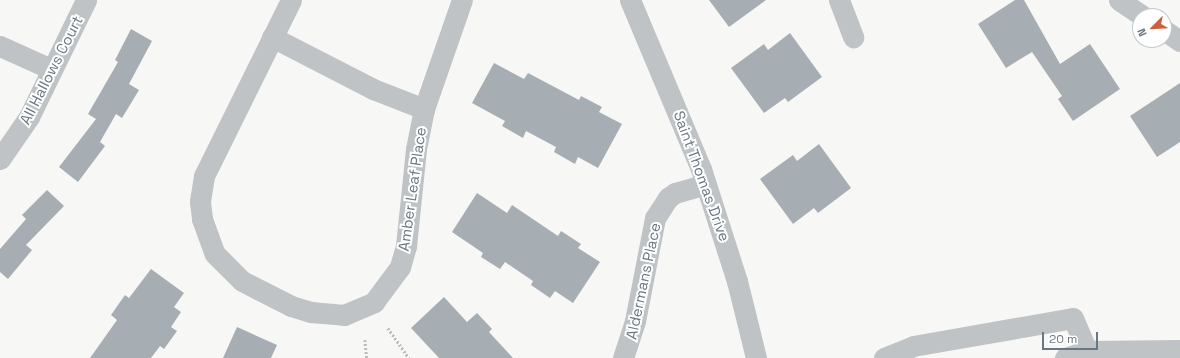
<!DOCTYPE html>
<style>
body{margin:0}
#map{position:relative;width:1180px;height:358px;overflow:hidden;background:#f7f7f5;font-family:"Space Grotesk",sans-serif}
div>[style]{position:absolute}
.building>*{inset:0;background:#a7aeb3}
.path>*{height:2.5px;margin-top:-1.25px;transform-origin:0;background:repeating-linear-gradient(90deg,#b9bcbe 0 2px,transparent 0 4px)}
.minor>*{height:21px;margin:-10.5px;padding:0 10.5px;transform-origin:10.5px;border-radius:10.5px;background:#bfc3c6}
span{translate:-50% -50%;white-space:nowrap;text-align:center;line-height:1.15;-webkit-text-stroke:4px #fff;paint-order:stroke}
.street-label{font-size:15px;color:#6a7782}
.north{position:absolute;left:1132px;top:8px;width:40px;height:40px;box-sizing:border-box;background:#fff;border:1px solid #c3c9cd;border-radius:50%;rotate:246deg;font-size:11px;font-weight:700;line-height:16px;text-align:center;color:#6a7782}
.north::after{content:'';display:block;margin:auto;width:14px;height:18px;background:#ce5f3e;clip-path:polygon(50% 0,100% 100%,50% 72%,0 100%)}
.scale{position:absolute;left:1042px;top:332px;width:56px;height:18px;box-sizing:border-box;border:2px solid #6a7782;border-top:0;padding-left:5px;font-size:12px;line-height:14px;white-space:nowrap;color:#6a7782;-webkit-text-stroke:3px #fff;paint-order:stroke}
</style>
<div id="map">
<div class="building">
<div style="clip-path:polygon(709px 0,766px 0,729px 27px)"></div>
<div style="clip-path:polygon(1015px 0,1024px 0,1060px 64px,1090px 44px,1120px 89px,1073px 121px,1058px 99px,1062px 96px,1032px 52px,1006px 68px,978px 24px)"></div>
<div style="clip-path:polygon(131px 29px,152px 41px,129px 84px,139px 90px,122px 118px,116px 114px,100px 142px,105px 146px,78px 182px,59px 167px,96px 119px,88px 114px,118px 62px,115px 60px)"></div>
<div style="clip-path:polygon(790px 33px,822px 77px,788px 102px,785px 98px,764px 113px,731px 68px,764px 44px,768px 50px)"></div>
<div style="clip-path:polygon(494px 63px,524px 79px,528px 73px,579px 100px,581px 96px,602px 107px,599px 112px,622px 124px,598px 168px,578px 157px,575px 164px,554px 152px,556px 147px,526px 131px,523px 138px,502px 126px,505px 121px,472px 103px)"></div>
<div style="clip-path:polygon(1180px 83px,1180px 142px,1157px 157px,1130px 116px)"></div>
<div style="clip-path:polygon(819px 144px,851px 188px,818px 213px,814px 208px,793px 224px,760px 179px,793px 155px,797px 161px)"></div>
<div style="clip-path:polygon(47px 190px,64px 206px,26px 245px,32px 250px,8px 279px,0 272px,0 249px,26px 219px,22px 215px)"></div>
<div style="clip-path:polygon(477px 193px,507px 213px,512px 205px,558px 236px,561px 231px,581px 244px,578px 248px,600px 262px,573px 303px,555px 291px,550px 298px,531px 285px,533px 281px,505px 262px,500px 269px,481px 257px,483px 253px,452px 232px)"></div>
<div style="clip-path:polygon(151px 269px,184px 293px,174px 307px,181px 312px,171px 327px,177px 331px,164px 349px,160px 346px,151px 358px,90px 358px,117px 320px,111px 315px,125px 295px,129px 298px)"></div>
<div style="clip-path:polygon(444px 297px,467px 322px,477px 313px,492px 329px,489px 332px,513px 358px,439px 358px,411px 328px)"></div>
<div style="clip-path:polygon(237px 327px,277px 345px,271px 358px,223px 358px)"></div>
</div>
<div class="path">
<div style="left:388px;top:328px;width:37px;rotate:55deg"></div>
<div style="left:365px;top:340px;width:18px;rotate:84deg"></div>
</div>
<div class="minor">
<div style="left:291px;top:0;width:196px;rotate:116.3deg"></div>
<div style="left:204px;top:176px;width:26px;rotate:99deg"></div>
<div style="left:200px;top:202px;width:17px;rotate:83deg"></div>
<div style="left:202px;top:219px;width:37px;rotate:70deg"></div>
<div style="left:215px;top:254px;width:38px;rotate:45deg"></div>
<div style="left:242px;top:281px;width:55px;rotate:27deg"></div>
<div style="left:291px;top:306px;width:21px;rotate:17deg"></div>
<div style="left:311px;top:312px;width:33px;rotate:5deg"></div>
<div style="left:344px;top:315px;width:33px;rotate:-23deg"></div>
<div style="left:374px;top:302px;width:44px;rotate:-53.4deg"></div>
<div style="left:400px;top:267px;width:22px;rotate:-74deg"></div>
<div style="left:406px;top:246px;width:98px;rotate:-84.1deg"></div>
<div style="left:416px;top:149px;width:41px;rotate:-78.7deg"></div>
<div style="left:424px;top:109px;width:115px;rotate:-70.8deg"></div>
<div style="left:630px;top:0;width:183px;rotate:67.2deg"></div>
<div style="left:701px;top:169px;width:118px;rotate:72.2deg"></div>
<div style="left:737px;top:281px;width:79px;rotate:76.1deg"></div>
<div style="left:839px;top:0;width:40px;rotate:69deg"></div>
<div style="left:1119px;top:0;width:29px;rotate:34deg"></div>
<div style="left:1164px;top:30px;width:19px;rotate:35deg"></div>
<div style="left:272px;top:37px;width:114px;rotate:27.2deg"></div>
<div style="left:373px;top:89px;width:55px;rotate:21.4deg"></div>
<div style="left:0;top:46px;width:56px;rotate:24.3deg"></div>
<div style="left:0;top:159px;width:51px;rotate:-55.4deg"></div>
<div style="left:29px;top:117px;width:130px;rotate:-64deg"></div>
<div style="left:623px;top:358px;width:39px;rotate:-72deg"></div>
<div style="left:635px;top:321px;width:105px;rotate:-79deg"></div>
<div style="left:655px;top:218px;width:24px;rotate:-57deg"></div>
<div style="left:668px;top:198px;width:9px;rotate:-36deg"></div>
<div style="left:675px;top:193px;width:32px;rotate:-16deg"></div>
<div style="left:884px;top:358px;width:31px;rotate:-22deg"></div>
<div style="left:913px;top:346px;width:162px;rotate:-9.9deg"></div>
<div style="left:1073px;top:318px;width:36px;rotate:67deg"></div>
<div style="left:1087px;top:351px;width:93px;rotate:-0.6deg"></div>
<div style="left:1065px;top:358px;width:23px;rotate:-18deg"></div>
</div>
<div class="street-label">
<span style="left:51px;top:70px;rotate:-63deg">All Hallows Court</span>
<span style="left:702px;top:176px;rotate:70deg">Saint Thomas Drive</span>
<span style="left:412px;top:189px;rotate:-82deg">Amber Leaf Place</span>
<span style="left:643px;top:281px;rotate:-78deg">Aldermans Place</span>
</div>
<div class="north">N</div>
<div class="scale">20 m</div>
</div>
